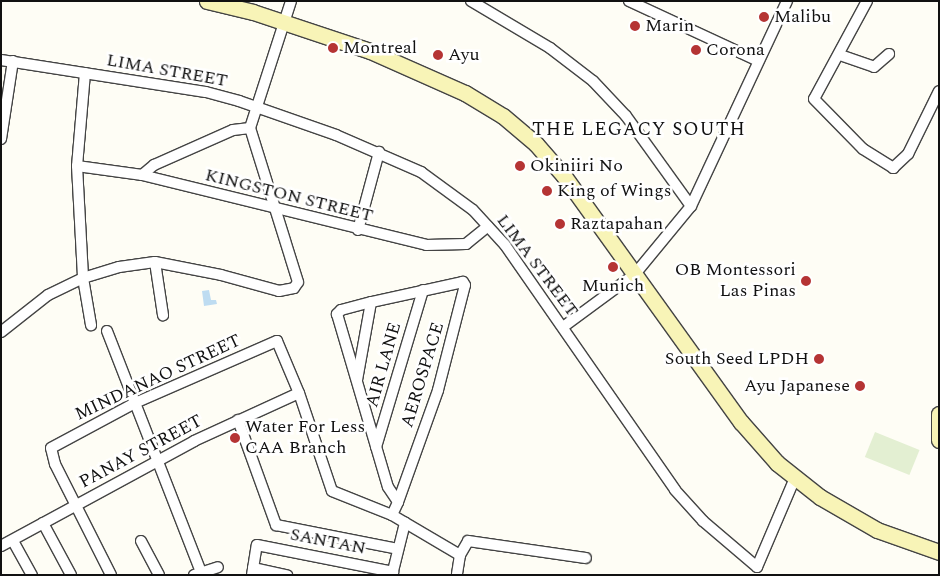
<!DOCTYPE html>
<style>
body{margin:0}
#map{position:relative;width:940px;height:576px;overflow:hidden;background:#fefdf5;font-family:Spectral,serif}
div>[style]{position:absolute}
.pitch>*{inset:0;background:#e3efd2;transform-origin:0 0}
.water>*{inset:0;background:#bedcf1}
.roads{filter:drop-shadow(1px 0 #444) drop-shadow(-1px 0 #444) drop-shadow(0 1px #444) drop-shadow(0 -1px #444)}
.street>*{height:10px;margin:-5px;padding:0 5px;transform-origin:5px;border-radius:5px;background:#fff}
.secondary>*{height:15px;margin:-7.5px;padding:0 7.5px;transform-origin:7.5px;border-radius:7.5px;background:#f8f4b7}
.dots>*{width:14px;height:14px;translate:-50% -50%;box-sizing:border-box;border:2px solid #fff;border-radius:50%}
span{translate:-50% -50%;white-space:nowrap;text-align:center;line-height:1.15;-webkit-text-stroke:5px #fff;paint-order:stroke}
.poi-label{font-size:18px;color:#111}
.left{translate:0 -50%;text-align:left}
.right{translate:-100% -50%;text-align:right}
.street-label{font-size:18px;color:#111}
.neighbourhood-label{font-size:19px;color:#111;letter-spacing:1px}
.frame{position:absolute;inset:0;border:2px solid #111;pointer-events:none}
</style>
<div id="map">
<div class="pitch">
<div style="left:875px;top:432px;width:48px;height:27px;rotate:22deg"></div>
</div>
<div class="water">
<div style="clip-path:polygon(209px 290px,211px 300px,216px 300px,217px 304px,204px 306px,202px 291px)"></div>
</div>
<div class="roads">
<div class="street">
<div style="left:471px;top:1px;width:92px;rotate:30.7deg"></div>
<div style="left:550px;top:48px;width:54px;rotate:37.5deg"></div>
<div style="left:593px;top:81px;width:48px;rotate:46.7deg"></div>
<div style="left:626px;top:116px;width:111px;rotate:54.2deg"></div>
<div style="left:629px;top:1px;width:142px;rotate:24.9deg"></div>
<div style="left:867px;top:1px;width:111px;rotate:118.4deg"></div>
<div style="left:814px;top:99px;width:70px;rotate:45.6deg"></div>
<div style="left:863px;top:149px;width:36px;rotate:32deg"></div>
<div style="left:893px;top:168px;width:21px;rotate:-43deg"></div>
<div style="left:908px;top:154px;width:70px;rotate:-63.8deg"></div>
<div style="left:840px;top:55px;width:36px;rotate:19deg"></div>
<div style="left:874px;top:67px;width:20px;rotate:-41deg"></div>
<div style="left:1px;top:60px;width:207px;rotate:8.9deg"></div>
<div style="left:206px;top:92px;width:34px;rotate:15deg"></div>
<div style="left:239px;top:101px;width:103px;rotate:19.3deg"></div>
<div style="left:336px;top:135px;width:93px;rotate:23.5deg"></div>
<div style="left:421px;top:172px;width:64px;rotate:36.2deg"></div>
<div style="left:473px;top:210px;width:47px;rotate:47.6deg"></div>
<div style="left:505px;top:245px;width:298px;rotate:55.2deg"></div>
<div style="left:675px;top:490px;width:42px;rotate:47.9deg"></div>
<div style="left:703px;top:521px;width:71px;rotate:40.4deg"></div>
<div style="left:757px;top:567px;width:97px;rotate:-66.9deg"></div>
<div style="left:85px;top:73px;width:93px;rotate:94.9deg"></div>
<div style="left:77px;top:166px;width:112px;rotate:86.9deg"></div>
<div style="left:83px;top:278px;width:48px;rotate:80.3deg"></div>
<div style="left:250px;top:128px;width:133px;rotate:-72.1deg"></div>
<div style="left:1px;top:139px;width:79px;rotate:-81.3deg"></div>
<div style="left:77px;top:166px;width:66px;rotate:7.9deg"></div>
<div style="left:142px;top:175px;width:292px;rotate:13.8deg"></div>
<div style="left:426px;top:245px;width:40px;rotate:-1.4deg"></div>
<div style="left:466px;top:244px;width:28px;rotate:-39deg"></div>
<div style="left:142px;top:175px;width:16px;rotate:-40deg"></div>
<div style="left:154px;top:165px;width:86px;rotate:-23.9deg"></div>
<div style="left:233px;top:130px;width:17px;rotate:-7deg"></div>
<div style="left:358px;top:230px;width:81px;rotate:-74.9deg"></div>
<div style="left:155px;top:262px;width:54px;rotate:81.4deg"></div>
<div style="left:563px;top:327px;width:89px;rotate:-36.4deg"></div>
<div style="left:635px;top:274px;width:88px;rotate:-50.5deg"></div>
<div style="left:691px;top:206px;width:226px;rotate:-64.9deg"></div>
<div style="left:107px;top:331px;width:262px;rotate:68.7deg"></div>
<div style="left:1px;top:332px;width:60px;rotate:-38.2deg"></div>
<div style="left:48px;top:295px;width:39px;rotate:-26deg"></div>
<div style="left:83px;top:278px;width:38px;rotate:-17deg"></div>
<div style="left:119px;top:267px;width:36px;rotate:-8deg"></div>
<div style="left:155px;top:262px;width:67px;rotate:11.1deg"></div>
<div style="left:221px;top:275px;width:60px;rotate:15.4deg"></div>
<div style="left:279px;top:291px;width:15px;rotate:-11deg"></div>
<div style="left:294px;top:288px;width:7px;rotate:-56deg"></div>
<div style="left:298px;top:282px;width:161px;rotate:-107.3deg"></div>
<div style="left:357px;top:380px;width:79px;rotate:-79.8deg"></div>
<div style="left:238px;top:420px;width:112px;rotate:70.1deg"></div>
<div style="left:276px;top:525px;width:124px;rotate:11.1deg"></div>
<div style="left:376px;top:447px;width:164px;rotate:-73.3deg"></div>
<div style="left:392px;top:515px;width:14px;rotate:-65deg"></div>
<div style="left:398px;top:502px;width:119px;rotate:-70.3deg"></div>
<div style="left:438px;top:390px;width:108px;rotate:-75.6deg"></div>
<div style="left:465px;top:285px;width:4px;rotate:-124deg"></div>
<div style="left:463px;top:282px;width:94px;rotate:167.7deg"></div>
<div style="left:371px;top:302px;width:31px;rotate:165deg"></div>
<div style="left:341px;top:310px;width:6px;rotate:135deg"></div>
<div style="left:337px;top:314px;width:180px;rotate:73.6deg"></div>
<div style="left:388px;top:487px;width:18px;rotate:56deg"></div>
<div style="left:43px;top:523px;width:59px;rotate:61.7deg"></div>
<div style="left:13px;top:541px;width:39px;rotate:61deg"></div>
<div style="left:141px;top:541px;width:38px;rotate:62deg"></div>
<div style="left:1px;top:546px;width:220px;rotate:-28.5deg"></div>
<div style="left:194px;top:441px;width:115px;rotate:-24.6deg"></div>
<div style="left:460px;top:555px;width:16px;rotate:-60deg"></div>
<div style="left:468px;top:541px;width:119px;rotate:8.2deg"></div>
<div style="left:253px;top:568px;width:35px;rotate:12deg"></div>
<div style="left:111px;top:575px;width:124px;rotate:-116.8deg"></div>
<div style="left:55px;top:464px;width:16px;rotate:-104deg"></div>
<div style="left:51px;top:448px;width:95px;rotate:-28.2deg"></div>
<div style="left:135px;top:403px;width:155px;rotate:-23.6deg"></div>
<div style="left:277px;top:341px;width:56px;rotate:67.1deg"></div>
<div style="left:299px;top:393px;width:103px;rotate:71.4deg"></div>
<div style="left:332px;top:491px;width:65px;rotate:21.8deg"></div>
<div style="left:392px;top:515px;width:79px;rotate:30.5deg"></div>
<div style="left:460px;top:555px;width:20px;rotate:99deg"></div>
<div style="left:194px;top:575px;width:25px;rotate:-18deg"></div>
<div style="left:252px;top:575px;width:30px;rotate:-81deg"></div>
<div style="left:257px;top:545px;width:139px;rotate:11.2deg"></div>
<div style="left:392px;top:575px;width:54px;rotate:-76deg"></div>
</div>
<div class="secondary">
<div style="left:207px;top:1px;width:47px;rotate:13.4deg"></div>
<div style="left:253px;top:12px;width:123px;rotate:18.4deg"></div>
<div style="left:370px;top:51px;width:104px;rotate:23.9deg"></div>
<div style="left:465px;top:93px;width:44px;rotate:31.2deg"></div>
<div style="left:503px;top:116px;width:43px;rotate:40.3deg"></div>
<div style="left:536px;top:144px;width:43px;rotate:48.8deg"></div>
<div style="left:564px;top:176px;width:303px;rotate:54.3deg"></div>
<div style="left:741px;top:422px;width:55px;rotate:48.7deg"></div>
<div style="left:777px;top:463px;width:55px;rotate:38.3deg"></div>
<div style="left:820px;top:497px;width:66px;rotate:30.1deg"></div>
<div style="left:877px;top:530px;width:66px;rotate:19.5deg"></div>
<div style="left:939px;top:414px;width:26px;rotate:90deg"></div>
</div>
</div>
<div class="dots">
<div style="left:764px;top:17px;background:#b53434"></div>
<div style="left:635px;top:26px;background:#b53434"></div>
<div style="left:333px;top:48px;background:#b53434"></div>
<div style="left:696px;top:50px;background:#b53434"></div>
<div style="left:438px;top:55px;background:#b53434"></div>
<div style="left:520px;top:166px;background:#b53434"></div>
<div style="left:547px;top:191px;background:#b53434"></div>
<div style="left:560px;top:224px;background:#b53434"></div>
<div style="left:613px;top:267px;background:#b53434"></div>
<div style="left:806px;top:281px;background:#b53434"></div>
<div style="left:819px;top:359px;background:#b53434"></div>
<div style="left:860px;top:386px;background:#b53434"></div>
<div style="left:235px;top:438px;background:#b53434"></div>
</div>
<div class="poi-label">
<span class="left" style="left:774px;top:17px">Malibu</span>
<span class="left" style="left:645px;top:26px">Marin</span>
<span class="left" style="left:343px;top:48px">Montreal</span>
<span class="left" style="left:706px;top:50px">Corona</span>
<span class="left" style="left:448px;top:55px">Ayu</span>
<span class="left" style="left:530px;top:166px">Okiniiri No</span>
<span class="left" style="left:557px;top:191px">King of Wings</span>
<span class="left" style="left:570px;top:224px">Raztapahan</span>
<span class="right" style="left:796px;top:281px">OB Montessori<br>Las Pinas</span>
<span style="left:613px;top:286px">Munich</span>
<span class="right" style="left:809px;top:359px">South Seed LPDH</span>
<span class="right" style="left:850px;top:386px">Ayu Japanese</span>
<span class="left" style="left:245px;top:438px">Water For Less<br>CAA Branch</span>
</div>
<div class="street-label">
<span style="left:167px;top:71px;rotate:10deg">LIMA STREET</span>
<span style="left:289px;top:196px;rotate:14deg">KINGSTON STREET</span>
<span style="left:537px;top:266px;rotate:53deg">LIMA STREET</span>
<span style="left:384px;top:365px;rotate:-74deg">AIR LANE</span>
<span style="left:423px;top:375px;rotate:-73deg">AEROSPACE</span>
<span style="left:158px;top:378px;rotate:-25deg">MINDANAO STREET</span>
<span style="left:141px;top:452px;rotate:-28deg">PANAY STREET</span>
<span style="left:328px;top:542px;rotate:11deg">SANTAN</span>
</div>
<div class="neighbourhood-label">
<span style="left:639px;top:130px">THE LEGACY SOUTH</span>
</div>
<div class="frame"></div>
</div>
